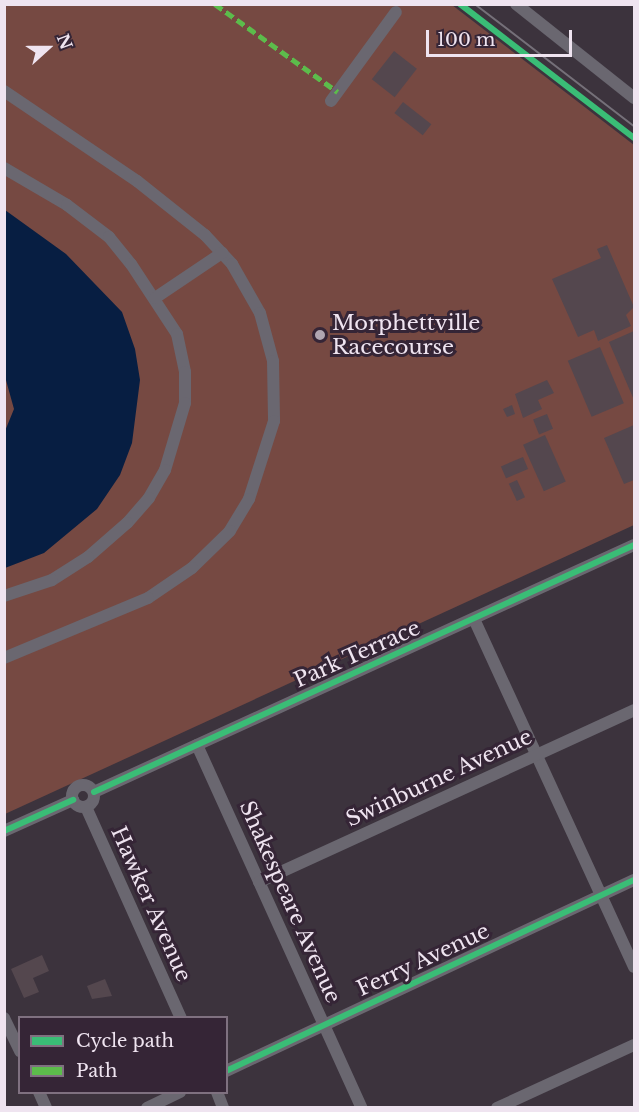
<!DOCTYPE html>
<style>
body{margin:0}
#map{position:relative;width:639px;height:1112px;overflow:hidden;background:#3c333d;font-family:"Libre Baskerville",serif}
div>[style]{position:absolute}
.green>*{inset:0;background:#764942}
.water>*{inset:0;background:#071e42}
.building>*{inset:0;background:#54474e;transform-origin:0 0}
.minor>*{height:12px;margin:-6px;padding:0 6px;transform-origin:6px;border-radius:6px;background:#6a6770}
.minor>.ring{margin:-6px;padding:0;box-sizing:content-box;background:none;border:12px solid #6a6770;border-radius:50%}
.tram>*{height:1.5px;margin:-0.75px;padding:0 0.75px;transform-origin:0.75px;border-radius:0.75px;background:#757079}
.quiet>*{height:4.5px;margin-top:-2.25px;transform-origin:0;background:repeating-linear-gradient(90deg,#5cbc4b 0 9px,transparent 0 13.5px)}
.cycleway>*{height:6px;margin:-3px;padding:0 3px;transform-origin:3px;border-radius:3px;background:#3abd76}
.dots>*{width:16px;height:16px;translate:-50% -50%;box-sizing:border-box;border:3px solid #352536;border-radius:50%}
span{translate:-50% -50%;white-space:nowrap;text-align:center;line-height:1.15;-webkit-text-stroke:6px #352536;paint-order:stroke}
.poi-label{font-size:21px;color:#efe4f0}
.left{translate:0 -50%;text-align:left}
.street-label{font-size:21px;color:#efe4f0}
.frame{position:absolute;inset:0;border:6px solid #efe4f0;pointer-events:none}
.legend{position:absolute;left:18px;top:1016px;width:210px;height:78px;box-sizing:border-box;background:#352536;border:2px solid #7f7180;margin:0;padding:8px 10px;list-style:none;font-size:18px;color:#efe4f0}
.legend li{display:flex;align-items:center;gap:12px;height:30px}
.legend b{width:30px;border:2px solid #7f7180}
.north{position:absolute;left:18px;top:18px;width:60px;height:60px;-webkit-text-stroke:4px #352536;paint-order:stroke;rotate:69deg;font-size:16px;font-weight:700;line-height:24px;text-align:center;color:#efe4f0}
.north::after{content:'';display:block;margin:auto;width:21px;height:27px;background:#efe4f0;clip-path:polygon(50% 0,100% 100%,50% 72%,0 100%)}
.scale{position:absolute;left:426px;top:30px;width:146px;height:27px;box-sizing:border-box;border:3px solid #efe4f0;border-top:0;padding-left:8px;font-size:18px;line-height:21px;white-space:nowrap;color:#efe4f0;-webkit-text-stroke:4px #352536;paint-order:stroke}
</style>
<div id="map">
<div class="green">
<div style="clip-path:polygon(4px 5px,452px 5px,634px 145px,634px 525px,5px 814px)"></div>
</div>
<div class="water">
<div style="clip-path:polygon(5px 210px,66px 254px,122px 312px,135px 349px,140px 380px,132px 443px,120px 475px,97px 509px,44px 553px,5px 568px,5px 431px,14px 409px,4px 373px)"></div>
</div>
<div class="building">
<div style="left:394px;top:51px;width:29px;height:36px;rotate:38deg"></div>
<div style="left:403px;top:102px;width:36px;height:14px;rotate:38deg"></div>
<div style="clip-path:polygon(607px 245px,634px 307px,626px 315px,631px 326px,598px 341px,594px 330px,578px 337px,552px 279px,601px 258px,597px 249px)"></div>
<div style="clip-path:polygon(634px 331px,634px 400px,609px 342px)"></div>
<div style="left:600px;top:347px;width:61px;height:35px;rotate:67deg"></div>
<div style="clip-path:polygon(547px 380px,554px 393px,538px 400px,542px 409px,523px 418px,515px 394px)"></div>
<div style="clip-path:polygon(512px 405px,515px 414px,507px 417px,503px 409px)"></div>
<div style="left:547px;top:414px;width:16px;height:15px;rotate:68deg"></div>
<div style="clip-path:polygon(634px 425px,634px 480px,624px 484px,604px 438px)"></div>
<div style="left:545px;top:435px;width:51px;height:24px;rotate:66deg"></div>
<div style="left:523px;top:457px;width:13px;height:24px;rotate:67deg"></div>
<div style="left:517px;top:480px;width:19px;height:9px;rotate:65deg"></div>
<div style="clip-path:polygon(42px 955px,49px 971px,33px 978px,39px 992px,24px 998px,11px 969px)"></div>
<div style="clip-path:polygon(105px 979px,112px 996px,92px 999px,87px 986px)"></div>
</div>
<div class="minor">
<div style="left:516px;top:4px;width:151px;rotate:38.5deg"></div>
<div style="left:4px;top:91px;width:161px;rotate:34.1deg"></div>
<div style="left:137px;top:181px;width:87px;rotate:38.5deg"></div>
<div style="left:205px;top:235px;width:40px;rotate:47deg"></div>
<div style="left:232px;top:264px;width:56px;rotate:60.3deg"></div>
<div style="left:260px;top:313px;width:50px;rotate:74.8deg"></div>
<div style="left:273px;top:361px;width:60px;rotate:89deg"></div>
<div style="left:274px;top:421px;width:82px;rotate:107.8deg"></div>
<div style="left:249px;top:499px;width:37px;rotate:121deg"></div>
<div style="left:230px;top:531px;width:53px;rotate:135.8deg"></div>
<div style="left:192px;top:568px;width:53px;rotate:145.7deg"></div>
<div style="left:148px;top:598px;width:156px;rotate:157.4deg"></div>
<div style="left:331px;top:101px;width:110px;rotate:-53.9deg"></div>
<div style="left:4px;top:168px;width:73px;rotate:30.4deg"></div>
<div style="left:67px;top:205px;width:53px;rotate:37.3deg"></div>
<div style="left:109px;top:237px;width:35px;rotate:51deg"></div>
<div style="left:131px;top:264px;width:84px;rotate:56.7deg"></div>
<div style="left:177px;top:334px;width:39px;rotate:78deg"></div>
<div style="left:185px;top:372px;width:31px;rotate:90deg"></div>
<div style="left:185px;top:403px;width:70px;rotate:106.6deg"></div>
<div style="left:165px;top:470px;width:32px;rotate:120deg"></div>
<div style="left:149px;top:498px;width:33px;rotate:131deg"></div>
<div style="left:127px;top:523px;width:52px;rotate:138.9deg"></div>
<div style="left:88px;top:557px;width:43px;rotate:147.4deg"></div>
<div style="left:52px;top:580px;width:51px;rotate:161.6deg"></div>
<div style="left:155px;top:298px;width:81px;rotate:-33.9deg"></div>
<div style="left:474px;top:619px;width:383px;rotate:65.3deg"></div>
<div style="left:197px;top:745px;width:399px;rotate:65.6deg"></div>
<div class="ring" style="left:72px;top:785px;width:10px;height:10px"></div>
<div style="left:94px;top:792px;width:594px;rotate:-24.58deg"></div>
<div style="left:86px;top:807px;width:231px;rotate:65.8deg"></div>
<div style="left:4px;top:831px;width:76px;rotate:-24.2deg"></div>
<div style="left:259px;top:882px;width:413px;rotate:-24.6deg"></div>
<div style="left:4px;top:1018px;width:37px;rotate:64deg"></div>
<div style="left:226px;top:1071px;width:450px;rotate:-25.1deg"></div>
<div style="left:39px;top:1092px;width:17px;rotate:66deg"></div>
<div style="left:217px;top:1092px;width:17px;rotate:69deg"></div>
<div style="left:147px;top:1108px;width:37px;rotate:-26deg"></div>
<div style="left:497px;top:1108px;width:151px;rotate:-24.7deg"></div>
</div>
<div class="tram">
<div style="left:475px;top:4px;width:200px;rotate:37.5deg"></div>
</div>
<div class="quiet">
<div style="left:215px;top:4px;width:151px;rotate:35.6deg"></div>
</div>
<div class="cycleway">
<div style="left:460px;top:4px;width:220px;rotate:37.6deg"></div>
<div style="left:94px;top:792px;width:594px;rotate:-24.58deg"></div>
<div style="left:4px;top:831px;width:76px;rotate:-24.2deg"></div>
<div style="left:226px;top:1071px;width:450px;rotate:-25.1deg"></div>
</div>
<div class="dots">
<div style="left:320px;top:335px;background:#b0a6b1"></div>
</div>
<div class="poi-label">
<span class="left" style="left:332px;top:335px">Morphettville<br>Racecourse</span>
</div>
<div class="street-label">
<span style="left:357px;top:654px;rotate:-24deg">Park Terrace</span>
<span style="left:439px;top:778px;rotate:-25deg">Swinburne Avenue</span>
<span style="left:290px;top:902px;rotate:66deg">Shakespeare Avenue</span>
<span style="left:151px;top:904px;rotate:66deg">Hawker Avenue</span>
<span style="left:423px;top:960px;rotate:-25deg">Ferry Avenue</span>
</div>
<div class="frame"></div>
<ul class="legend">
<li><b style="height:8px;background:#3abd76"></b>Cycle path</li>
<li><b style="height:8px;background:#5cbc4b"></b>Path</li>
</ul>
<div class="north">N</div>
<div class="scale">100 m</div>
</div>
